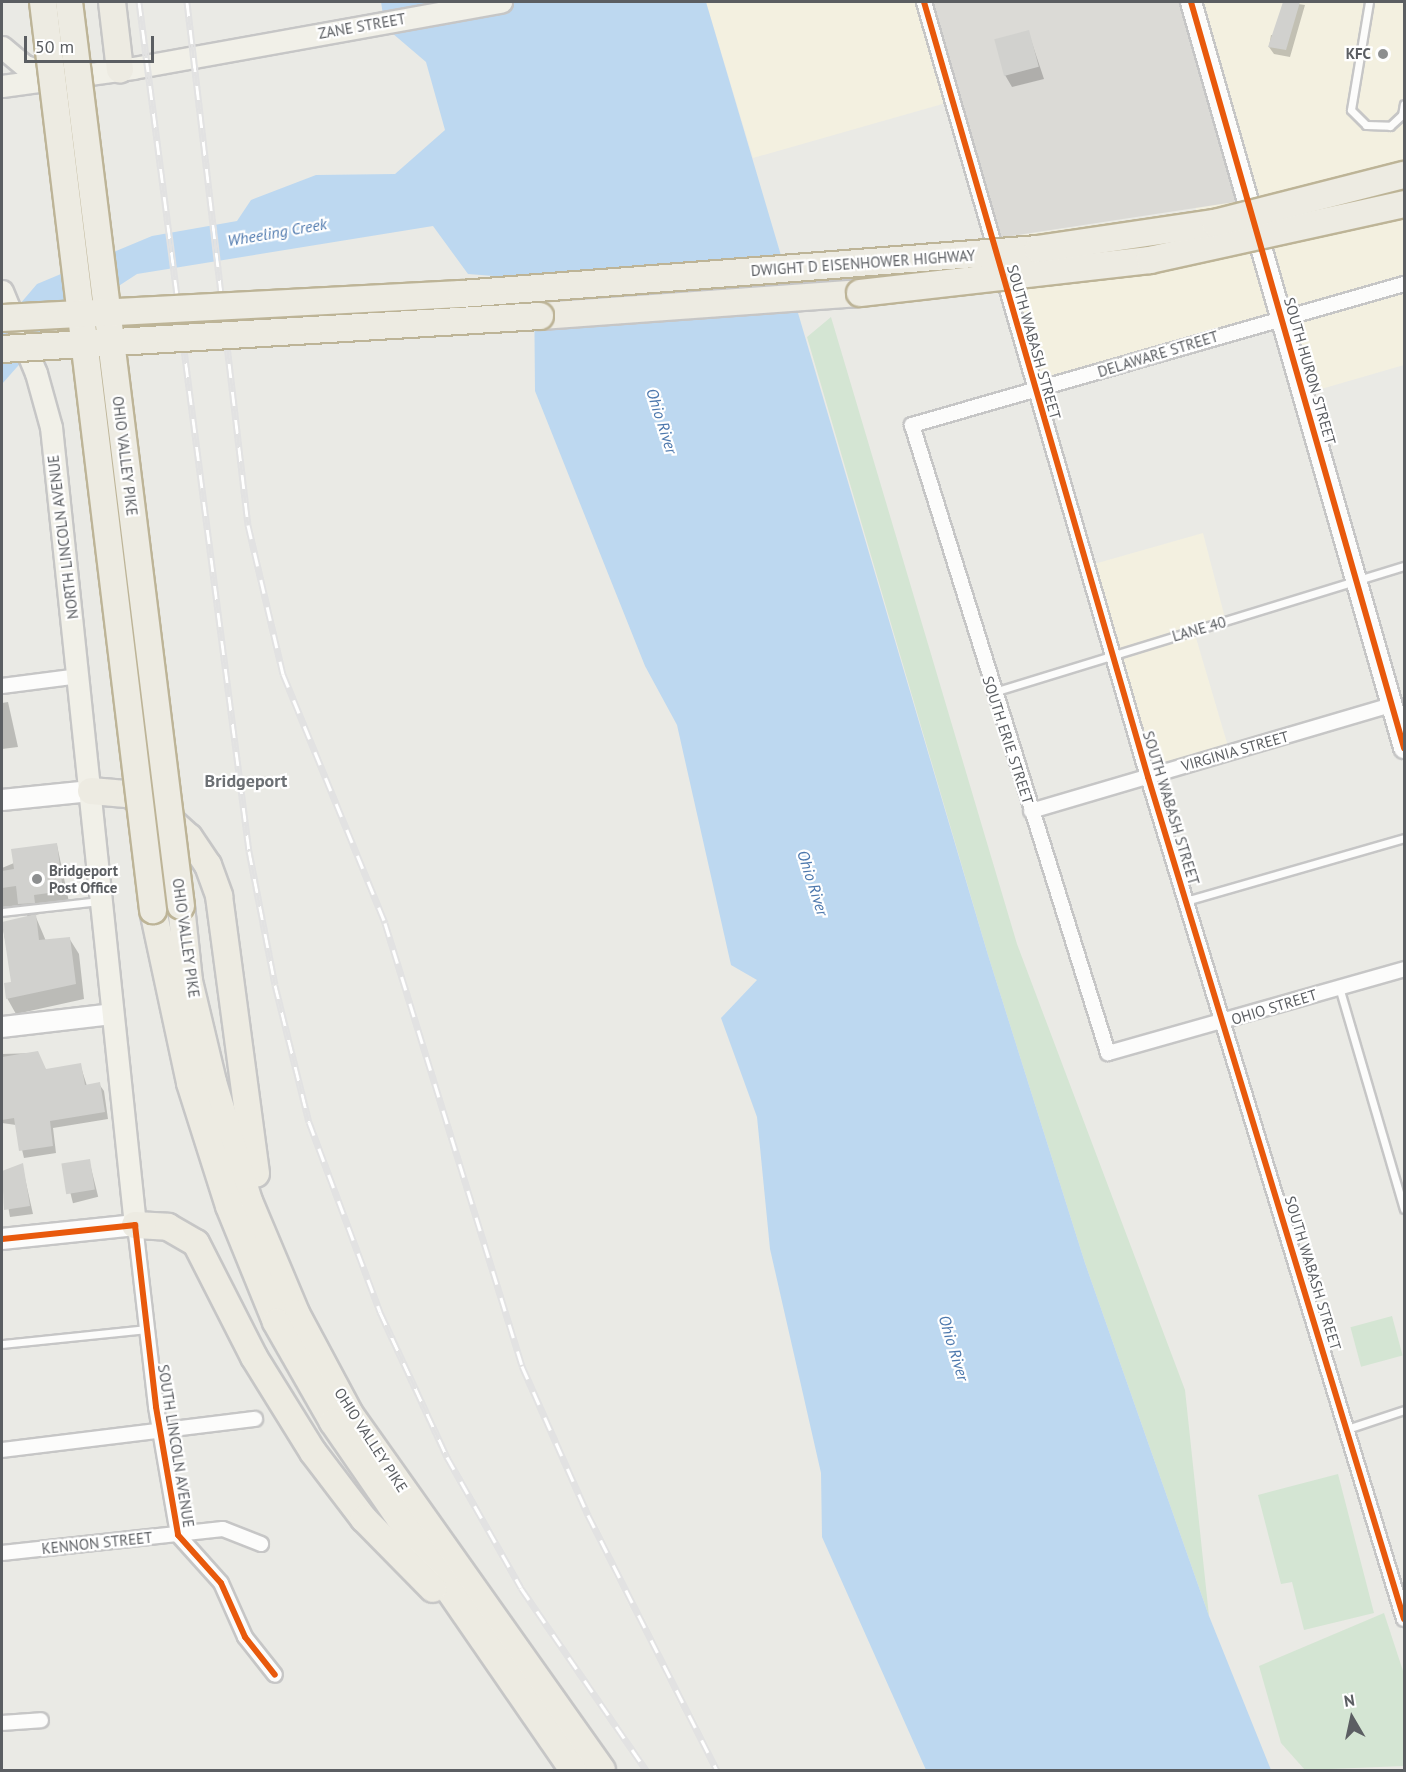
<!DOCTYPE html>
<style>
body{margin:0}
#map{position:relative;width:1406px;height:1772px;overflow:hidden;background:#eaeae5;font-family:"PT Sans",sans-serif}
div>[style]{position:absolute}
.commercial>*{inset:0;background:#f3f0e0}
.industrial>*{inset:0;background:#dbdad6}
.green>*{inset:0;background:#d4e5d3;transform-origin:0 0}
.water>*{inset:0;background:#bdd8f0}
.shadow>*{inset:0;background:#0003;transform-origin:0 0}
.building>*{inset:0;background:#d1d1ce;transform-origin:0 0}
.roads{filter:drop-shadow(2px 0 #c6c6c6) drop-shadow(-2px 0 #c6c6c6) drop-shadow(0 2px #c6c6c6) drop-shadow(0 -2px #c6c6c6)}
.lane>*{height:7px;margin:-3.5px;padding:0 3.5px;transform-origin:3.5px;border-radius:3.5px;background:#fcfcfb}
.street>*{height:14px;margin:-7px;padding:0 7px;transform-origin:7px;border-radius:7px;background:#fcfcfb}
.secondary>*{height:20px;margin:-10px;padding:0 10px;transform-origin:10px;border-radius:10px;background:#fcfcfb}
.primary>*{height:21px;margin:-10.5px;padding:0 10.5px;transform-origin:10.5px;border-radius:10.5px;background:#f1f0e8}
.highway>*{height:26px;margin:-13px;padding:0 13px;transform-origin:13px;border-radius:13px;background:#edebe2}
.rail>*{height:7px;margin-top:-3.5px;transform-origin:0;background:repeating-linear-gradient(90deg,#fff 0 14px,#e2e2e2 0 28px);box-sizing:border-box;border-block:2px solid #e2e2e2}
.bridges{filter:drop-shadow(2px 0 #bdb497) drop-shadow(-2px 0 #bdb497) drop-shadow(0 2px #bdb497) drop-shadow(0 -2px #bdb497)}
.highway-bridge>*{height:26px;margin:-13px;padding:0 13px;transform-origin:13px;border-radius:13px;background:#edebe2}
.cycleway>*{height:6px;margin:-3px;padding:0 3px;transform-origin:3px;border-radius:3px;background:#e8590c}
.dots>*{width:16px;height:16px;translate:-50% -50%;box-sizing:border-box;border:3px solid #fff;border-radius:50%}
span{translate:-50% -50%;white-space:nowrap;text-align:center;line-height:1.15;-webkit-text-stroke:4.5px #fff;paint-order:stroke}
.street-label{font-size:15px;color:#5b5e62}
.poi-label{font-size:15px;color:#5b5e62;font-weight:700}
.right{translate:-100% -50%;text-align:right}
.left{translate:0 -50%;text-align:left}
.water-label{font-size:16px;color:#4d78ad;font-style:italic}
.quarter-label{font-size:18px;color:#6c7074;font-weight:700}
.frame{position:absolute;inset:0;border:3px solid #5b5e62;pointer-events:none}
.north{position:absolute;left:1322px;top:1688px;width:60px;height:60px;-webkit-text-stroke:4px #fff;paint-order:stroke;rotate:351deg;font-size:16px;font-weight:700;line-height:24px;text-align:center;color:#5b5e62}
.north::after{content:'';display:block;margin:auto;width:21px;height:27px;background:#5b5e62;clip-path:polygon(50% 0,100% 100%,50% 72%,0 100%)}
.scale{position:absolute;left:24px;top:36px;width:130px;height:27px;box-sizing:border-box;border:3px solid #5b5e62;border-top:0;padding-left:8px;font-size:18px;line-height:21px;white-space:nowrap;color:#5b5e62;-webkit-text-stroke:4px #fff;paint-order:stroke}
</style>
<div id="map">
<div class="commercial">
<div style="clip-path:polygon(706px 2px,924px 2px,953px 101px,753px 158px)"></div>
<div style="clip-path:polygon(1191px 2px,1404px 2px,1404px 365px,1304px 394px,1282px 319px,1036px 393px,992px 239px,1196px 211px)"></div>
<div style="clip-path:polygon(1203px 533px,1226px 622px,1194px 631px,1230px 753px,1148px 777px,1087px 566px)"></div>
</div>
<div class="industrial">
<div style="clip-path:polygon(924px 2px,1191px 2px,1248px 200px,992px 239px)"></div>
</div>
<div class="green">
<div style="clip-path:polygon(831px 317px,1017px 944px,1185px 1390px,1209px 1616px,1085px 1263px,988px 955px,807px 337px)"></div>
<div style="left:1392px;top:1316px;width:41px;height:43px;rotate:75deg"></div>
<div style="clip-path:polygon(1338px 1474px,1374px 1613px,1304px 1630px,1292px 1582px,1281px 1584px,1258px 1495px)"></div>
<div style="clip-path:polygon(1384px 1613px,1404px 1674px,1404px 1766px,1305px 1770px,1281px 1743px,1259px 1666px)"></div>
</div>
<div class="water">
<div style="clip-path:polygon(381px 2px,706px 2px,988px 955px,1085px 1263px,1209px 1616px,1271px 1770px,926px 1770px,822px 1537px,821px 1473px,770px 1249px,757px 1117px,721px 1018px,757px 980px,731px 965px,677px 725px,645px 666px,535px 391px,534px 279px,468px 274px,433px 226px,137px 274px,48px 332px,2px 384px,2px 325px,37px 284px,152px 236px,237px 221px,251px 200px,316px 175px,395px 174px,445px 130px,426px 62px,385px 27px)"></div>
</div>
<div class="shadow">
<div style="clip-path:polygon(1284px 2px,1305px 5px,1290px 57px,1274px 54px,1269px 47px,1271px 35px,1277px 36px)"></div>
<div style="clip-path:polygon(1028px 31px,1044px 79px,1012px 87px,1005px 75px)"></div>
<div style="clip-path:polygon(8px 702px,18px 747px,2px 749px,2px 703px)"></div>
<div style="clip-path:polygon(57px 845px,69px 902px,39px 906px,40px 914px,35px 915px,46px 941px,69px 938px,79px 954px,84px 999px,16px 1014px,7px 998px,13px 983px,2px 923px,28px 917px,21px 905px,2px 907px,2px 868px)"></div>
<div style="clip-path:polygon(37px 1053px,46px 1070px,80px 1064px,87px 1086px,99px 1084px,104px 1091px,108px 1119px,53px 1128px,56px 1153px,24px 1158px,16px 1125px,2px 1123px,2px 1054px)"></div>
<div style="left:89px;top:1160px;width:38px;height:26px;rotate:76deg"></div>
<div style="clip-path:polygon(22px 1165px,33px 1214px,10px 1217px,2px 1172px)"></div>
</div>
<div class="building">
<div style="clip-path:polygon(1283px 2px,1300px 2px,1286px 50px,1268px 47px)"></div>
<div style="left:1029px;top:30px;width:38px;height:36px;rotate:75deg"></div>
<div style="clip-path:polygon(57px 843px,63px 891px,34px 895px,35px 903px,18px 904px,16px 886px,2px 888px,2px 871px,14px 869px,11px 849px)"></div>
<div style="clip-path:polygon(36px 914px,39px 940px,70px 937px,76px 984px,6px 999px,4px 983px,11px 982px,2px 922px)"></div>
<div style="clip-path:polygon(38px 1051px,46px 1069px,81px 1063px,85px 1085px,100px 1082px,105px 1112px,50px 1121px,53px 1146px,19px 1151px,14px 1118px,2px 1120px,2px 1057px)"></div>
<div style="left:90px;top:1159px;width:31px;height:29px;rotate:81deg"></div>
<div style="clip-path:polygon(23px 1163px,30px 1206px,4px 1210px,2px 1171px)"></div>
</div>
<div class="roads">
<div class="lane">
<div style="left:1369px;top:2px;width:109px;rotate:99.5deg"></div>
<div style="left:1351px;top:110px;width:21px;rotate:45deg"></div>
<div style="left:1366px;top:125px;width:24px;rotate:2deg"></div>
<div style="left:1390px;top:126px;width:16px;rotate:-43deg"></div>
<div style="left:1402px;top:115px;width:11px;rotate:-80deg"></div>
<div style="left:994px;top:692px;width:429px;rotate:-17.1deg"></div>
<div style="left:1186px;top:901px;width:227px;rotate:-16.1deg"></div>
<div style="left:2px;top:912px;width:99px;rotate:-6.4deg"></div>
<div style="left:1339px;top:987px;width:231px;rotate:73.7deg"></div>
<div style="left:2px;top:1344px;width:145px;rotate:-5.9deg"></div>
<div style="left:1347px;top:1429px;width:60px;rotate:-18.4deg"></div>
</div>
<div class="street">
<div style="left:924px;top:2px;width:807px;rotate:73.88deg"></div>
<div style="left:1148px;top:777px;width:880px;rotate:73.09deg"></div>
<div style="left:1404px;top:284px;width:512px;rotate:164.01deg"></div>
<div style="left:912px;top:425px;width:658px;rotate:72.67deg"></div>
<div style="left:1108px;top:1053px;width:308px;rotate:-15.8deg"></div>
<div style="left:2px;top:686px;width:78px;rotate:-7.4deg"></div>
<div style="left:1031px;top:811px;width:375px;rotate:-16.4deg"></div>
<div style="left:135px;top:1225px;width:183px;rotate:83.4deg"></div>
<div style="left:156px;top:1407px;width:130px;rotate:80.2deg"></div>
<div style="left:178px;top:1535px;width:64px;rotate:48.1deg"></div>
<div style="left:221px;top:1583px;width:59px;rotate:66deg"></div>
<div style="left:245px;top:1637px;width:48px;rotate:51.7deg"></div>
<div style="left:2px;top:1450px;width:255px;rotate:-7deg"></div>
<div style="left:2px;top:1553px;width:222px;rotate:-6.2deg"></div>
<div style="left:223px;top:1529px;width:41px;rotate:21.5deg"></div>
<div style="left:2px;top:1723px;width:39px;rotate:-4deg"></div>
</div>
<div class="secondary">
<div style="left:1191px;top:2px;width:776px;rotate:74.06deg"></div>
<div style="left:2px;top:800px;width:89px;rotate:-5.8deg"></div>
<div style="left:2px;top:1027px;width:111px;rotate:-6.7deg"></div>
<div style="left:2px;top:1239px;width:134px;rotate:-6deg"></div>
</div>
<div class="primary">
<div style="left:2px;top:47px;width:30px;rotate:40deg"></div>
<div style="left:25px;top:66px;width:28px;rotate:19deg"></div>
<div style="left:2px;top:86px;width:132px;rotate:-7.8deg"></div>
<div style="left:133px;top:68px;width:374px;rotate:-10.2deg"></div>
<div style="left:2px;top:291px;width:89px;rotate:67.5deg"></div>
<div style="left:36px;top:373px;width:56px;rotate:74.5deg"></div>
<div style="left:51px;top:427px;width:802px;rotate:83.99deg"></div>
</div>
<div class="highway">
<div style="left:112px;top:2px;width:68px;rotate:83.3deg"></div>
<div style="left:540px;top:316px;width:321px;rotate:-4.1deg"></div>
<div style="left:91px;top:791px;width:38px;rotate:5deg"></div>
<div style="left:129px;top:794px;width:38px;rotate:30deg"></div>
<div style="left:162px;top:813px;width:36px;rotate:42deg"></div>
<div style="left:189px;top:837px;width:34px;rotate:56deg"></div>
<div style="left:208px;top:865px;width:33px;rotate:70deg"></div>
<div style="left:219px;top:896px;width:280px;rotate:82.4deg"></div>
<div style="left:181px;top:906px;width:75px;rotate:83.9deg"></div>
<div style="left:189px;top:981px;width:104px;rotate:76.6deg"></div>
<div style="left:213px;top:1082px;width:124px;rotate:73.2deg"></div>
<div style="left:249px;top:1201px;width:121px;rotate:67.2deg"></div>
<div style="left:296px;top:1313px;width:115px;rotate:61.9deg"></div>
<div style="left:350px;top:1414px;width:436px;rotate:54.7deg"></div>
<div style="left:153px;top:910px;width:177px;rotate:77.9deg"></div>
<div style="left:190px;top:1083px;width:129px;rotate:72.4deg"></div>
<div style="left:229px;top:1206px;width:125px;rotate:67.9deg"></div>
<div style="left:276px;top:1322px;width:115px;rotate:60.3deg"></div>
<div style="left:333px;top:1422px;width:423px;rotate:55.4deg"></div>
<div style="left:135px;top:1225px;width:33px;rotate:3deg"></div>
<div style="left:168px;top:1227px;width:32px;rotate:30deg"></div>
<div style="left:196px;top:1243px;width:128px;rotate:63deg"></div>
<div style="left:254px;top:1357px;width:112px;rotate:58.2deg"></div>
<div style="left:313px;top:1452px;width:84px;rotate:52.7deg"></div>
<div style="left:364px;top:1519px;width:98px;rotate:45.4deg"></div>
</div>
</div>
<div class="rail">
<div style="left:139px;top:2px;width:856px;rotate:82.62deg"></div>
<div style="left:249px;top:851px;width:136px;rotate:79deg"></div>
<div style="left:275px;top:985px;width:141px;rotate:76.1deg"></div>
<div style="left:309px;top:1122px;width:203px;rotate:69.5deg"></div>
<div style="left:380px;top:1312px;width:160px;rotate:65.2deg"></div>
<div style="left:447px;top:1457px;width:150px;rotate:60.5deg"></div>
<div style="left:521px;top:1588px;width:221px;rotate:55.5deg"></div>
<div style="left:187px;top:2px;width:527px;rotate:83.35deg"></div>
<div style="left:248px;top:525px;width:153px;rotate:76.8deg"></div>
<div style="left:283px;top:674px;width:269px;rotate:67.7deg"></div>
<div style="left:385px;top:923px;width:464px;rotate:72.8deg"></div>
<div style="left:522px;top:1366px;width:163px;rotate:66.1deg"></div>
<div style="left:588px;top:1515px;width:286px;rotate:63.2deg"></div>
</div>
<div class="bridges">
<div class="highway-bridge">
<div style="left:43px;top:2px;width:915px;rotate:83.09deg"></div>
<div style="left:69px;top:2px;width:911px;rotate:82.94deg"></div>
<div style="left:860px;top:293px;width:292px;rotate:-6.5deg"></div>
<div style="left:1150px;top:260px;width:260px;rotate:-12.4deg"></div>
<div style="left:2px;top:318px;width:460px;rotate:-3deg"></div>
<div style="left:461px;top:294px;width:579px;rotate:-4.46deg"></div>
<div style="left:1038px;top:249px;width:179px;rotate:-8.4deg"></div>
<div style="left:1215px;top:223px;width:195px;rotate:-14.3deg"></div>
<div style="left:2px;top:349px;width:539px;rotate:-3.51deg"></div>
</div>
</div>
<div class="cycleway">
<div style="left:924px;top:2px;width:807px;rotate:73.88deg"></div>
<div style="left:1148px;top:777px;width:880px;rotate:73.09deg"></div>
<div style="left:1191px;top:2px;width:776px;rotate:74.06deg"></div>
<div style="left:2px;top:1239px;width:134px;rotate:-6deg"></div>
<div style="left:135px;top:1225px;width:183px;rotate:83.4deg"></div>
<div style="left:156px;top:1407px;width:130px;rotate:80.2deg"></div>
<div style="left:178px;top:1535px;width:64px;rotate:48.1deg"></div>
<div style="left:221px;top:1583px;width:59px;rotate:66deg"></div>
<div style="left:245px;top:1637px;width:48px;rotate:51.7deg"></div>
</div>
<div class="dots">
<div style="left:1383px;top:54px;background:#8d8f90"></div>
<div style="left:37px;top:879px;background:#8d8f90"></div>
</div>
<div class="street-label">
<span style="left:362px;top:26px;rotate:-10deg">ZANE STREET</span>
<span style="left:863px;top:263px;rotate:-4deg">DWIGHT D EISENHOWER HIGHWAY</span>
<span style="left:1034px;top:342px;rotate:74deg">SOUTH WABASH STREET</span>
<span style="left:1158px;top:354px;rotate:-17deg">DELAWARE STREET</span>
<span style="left:1310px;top:371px;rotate:74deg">SOUTH HURON STREET</span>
<span style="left:125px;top:456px;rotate:83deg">OHIO VALLEY PIKE</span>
<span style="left:63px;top:537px;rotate:-97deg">NORTH LINCOLN AVENUE</span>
<span style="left:1199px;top:629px;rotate:-16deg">LANE 40</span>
<span style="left:1008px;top:740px;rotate:72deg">SOUTH ERIE STREET</span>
<span style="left:1235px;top:751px;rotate:-16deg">VIRGINIA STREET</span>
<span style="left:1171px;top:808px;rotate:73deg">SOUTH WABASH STREET</span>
<span style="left:186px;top:938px;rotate:82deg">OHIO VALLEY PIKE</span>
<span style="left:1274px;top:1007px;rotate:-17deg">OHIO STREET</span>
<span style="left:1313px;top:1273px;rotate:73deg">SOUTH WABASH STREET</span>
<span style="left:371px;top:1440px;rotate:57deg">OHIO VALLEY PIKE</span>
<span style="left:176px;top:1446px;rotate:81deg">SOUTH LINCOLN AVENUE</span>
<span style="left:97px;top:1543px;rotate:-6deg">KENNON STREET</span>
</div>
<div class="poi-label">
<span class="right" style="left:1371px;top:54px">KFC</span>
<span class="left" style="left:49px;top:879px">Bridgeport<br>Post Office</span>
</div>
<div class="water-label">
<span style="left:277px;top:232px;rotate:-10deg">Wheeling Creek</span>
<span style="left:662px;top:421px;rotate:72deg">Ohio River</span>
<span style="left:813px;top:883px;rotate:72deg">Ohio River</span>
<span style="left:954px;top:1348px;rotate:73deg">Ohio River</span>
</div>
<div class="quarter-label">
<span style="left:246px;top:781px">Bridgeport</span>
</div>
<div class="frame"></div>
<div class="north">N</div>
<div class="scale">50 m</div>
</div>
